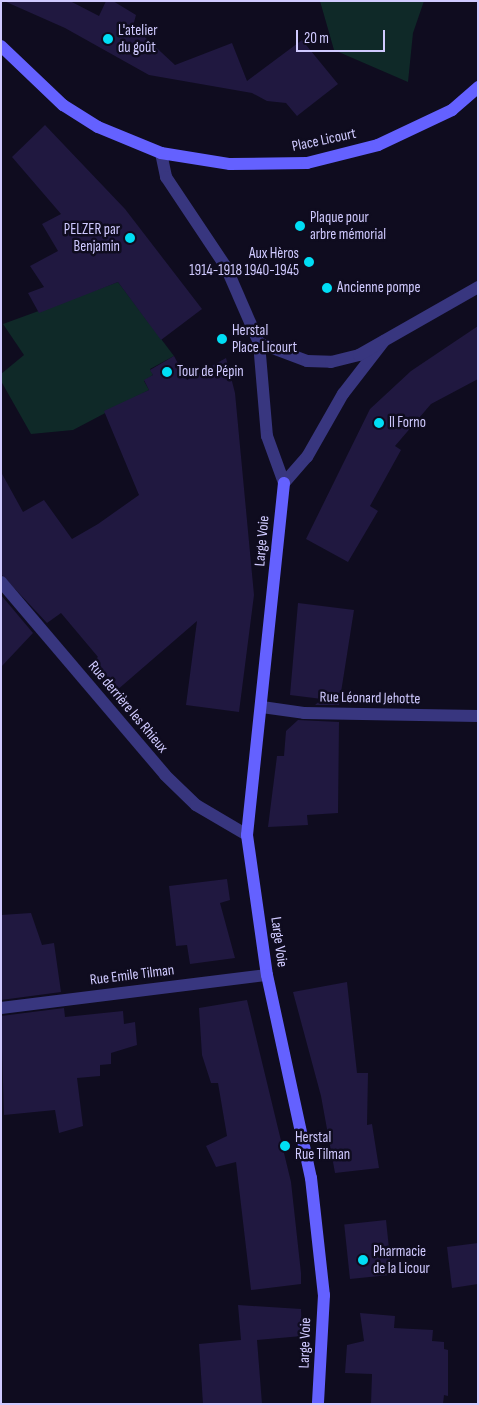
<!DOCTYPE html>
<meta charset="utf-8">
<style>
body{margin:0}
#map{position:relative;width:479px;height:1405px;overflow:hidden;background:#0f0c1f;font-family:"Sofia Sans Condensed",sans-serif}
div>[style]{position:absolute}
.green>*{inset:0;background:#0f2928}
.building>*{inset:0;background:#201840;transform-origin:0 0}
.street>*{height:12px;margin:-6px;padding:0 6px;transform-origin:6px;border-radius:6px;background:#38367f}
.secondary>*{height:12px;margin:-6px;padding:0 6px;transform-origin:6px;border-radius:6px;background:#6461ff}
.dots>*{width:14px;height:14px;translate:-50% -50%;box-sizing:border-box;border:2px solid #0f0c1f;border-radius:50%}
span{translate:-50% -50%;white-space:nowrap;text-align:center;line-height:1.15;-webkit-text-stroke:5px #0f0c1f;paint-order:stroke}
.poi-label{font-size:15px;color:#d0caff}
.left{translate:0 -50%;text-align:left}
.right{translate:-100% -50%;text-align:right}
.street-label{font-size:15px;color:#d0caff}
.frame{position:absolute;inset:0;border:2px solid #d0caff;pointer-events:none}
.scale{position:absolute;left:296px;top:30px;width:89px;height:22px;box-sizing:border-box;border:2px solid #d0caff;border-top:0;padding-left:6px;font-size:15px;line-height:18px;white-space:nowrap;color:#d0caff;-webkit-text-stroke:4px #0f0c1f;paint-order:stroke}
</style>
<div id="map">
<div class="green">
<div style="clip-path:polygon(320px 1px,424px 1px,413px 33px,408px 82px,334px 50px)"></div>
<div style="clip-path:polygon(118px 282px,174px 356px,150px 369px,153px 375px,144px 381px,149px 390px,73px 430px,31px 434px,1px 381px,1px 374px,24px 355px,3px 324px)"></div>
</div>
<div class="building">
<div style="clip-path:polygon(4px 1px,70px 1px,99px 16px,106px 1px,113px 1px,136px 15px,133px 26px,175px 65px,232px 43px,247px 81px,302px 40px,338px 84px,297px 116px,286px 103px,267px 101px,252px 93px,149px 75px,65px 28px)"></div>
<div style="clip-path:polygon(45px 125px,125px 209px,202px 309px,161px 340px,118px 282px,39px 313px,28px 293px,44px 287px,30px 266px,58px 251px,42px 224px,61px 214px,12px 157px)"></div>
<div style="clip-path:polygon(478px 326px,478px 379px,431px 404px,395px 446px,401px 450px,370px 506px,378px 511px,348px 562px,306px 539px,370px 409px,411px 371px)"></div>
<div style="clip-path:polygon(174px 356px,187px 380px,226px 358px,235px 393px,254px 595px,239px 712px,186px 705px,197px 621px,116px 691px,91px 663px,98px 657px,61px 613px,47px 623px,1px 574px,1px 472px,23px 512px,44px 500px,72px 539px,98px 524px,139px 495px,104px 411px,149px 390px,144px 380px,153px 375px,150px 370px)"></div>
<div style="clip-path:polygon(1px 595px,33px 633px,1px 667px)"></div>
<div style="clip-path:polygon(298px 603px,354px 610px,339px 705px,315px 705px,322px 699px,290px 695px)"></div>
<div style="clip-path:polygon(298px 720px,339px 722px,338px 813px,307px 815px,308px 825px,268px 827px,277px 756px,284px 756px,286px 731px)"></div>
<div style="clip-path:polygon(227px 879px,230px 900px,220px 903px,235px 958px,190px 964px,187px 945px,176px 946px,169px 886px)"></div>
<div style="clip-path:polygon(31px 913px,42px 945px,54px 943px,61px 992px,1px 1000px,1px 915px)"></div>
<div style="clip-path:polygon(347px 982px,357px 1073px,368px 1073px,367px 1125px,372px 1124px,379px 1168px,335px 1173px,321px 1096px,293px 992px)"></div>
<div style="clip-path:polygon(247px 1000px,291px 1182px,301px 1273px,301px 1284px,251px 1290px,236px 1162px,216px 1167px,206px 1146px,227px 1136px,218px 1083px,211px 1083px,202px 1055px,199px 1008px)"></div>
<div style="clip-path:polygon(64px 1008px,65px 1017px,123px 1011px,124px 1024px,135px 1022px,137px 1045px,111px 1053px,111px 1064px,100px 1065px,100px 1076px,77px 1078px,83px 1126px,59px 1133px,55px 1110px,4px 1115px,1px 1016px)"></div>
<div style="left:386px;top:1220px;width:55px;height:42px;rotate:84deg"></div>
<div style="clip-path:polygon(478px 1243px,478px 1284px,452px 1288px,447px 1247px)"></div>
<div style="clip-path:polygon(238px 1305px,301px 1309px,302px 1336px,257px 1340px,262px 1404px,203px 1404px,199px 1344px,241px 1340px)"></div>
<div style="clip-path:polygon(360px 1313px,395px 1316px,394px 1328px,433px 1330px,432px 1341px,444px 1342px,444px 1349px,448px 1350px,448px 1396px,444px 1395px,443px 1404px,371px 1404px,372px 1374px,345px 1373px,347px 1345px,364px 1341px)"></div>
</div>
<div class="street">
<div style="left:161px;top:153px;width:25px;rotate:78deg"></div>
<div style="left:166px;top:177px;width:108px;rotate:56.3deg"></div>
<div style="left:226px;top:267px;width:83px;rotate:66.5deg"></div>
<div style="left:259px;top:343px;width:93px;rotate:85.1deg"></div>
<div style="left:267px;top:436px;width:50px;rotate:70.1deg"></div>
<div style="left:284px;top:483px;width:35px;rotate:-49deg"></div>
<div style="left:307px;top:457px;width:73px;rotate:-60.3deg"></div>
<div style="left:343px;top:394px;width:67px;rotate:-52.3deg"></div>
<div style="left:259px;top:343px;width:51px;rotate:20.6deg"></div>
<div style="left:307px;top:361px;width:24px;rotate:2deg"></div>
<div style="left:331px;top:362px;width:29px;rotate:-14deg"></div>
<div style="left:359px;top:355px;width:137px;rotate:-29.7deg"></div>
<div style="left:1px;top:582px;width:253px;rotate:49.6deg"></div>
<div style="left:165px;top:775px;width:43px;rotate:44.1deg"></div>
<div style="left:196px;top:805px;width:59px;rotate:30.5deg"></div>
<div style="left:262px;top:707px;width:42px;rotate:8.1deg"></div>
<div style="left:304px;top:713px;width:174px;rotate:1deg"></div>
<div style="left:1px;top:1008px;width:268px;rotate:-7.1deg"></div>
</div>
<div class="secondary">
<div style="left:1px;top:46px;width:86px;rotate:43.6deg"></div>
<div style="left:63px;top:105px;width:41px;rotate:32.2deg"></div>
<div style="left:98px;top:127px;width:68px;rotate:22.4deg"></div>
<div style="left:161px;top:153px;width:70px;rotate:9.1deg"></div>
<div style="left:230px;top:164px;width:77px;rotate:-0.7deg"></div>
<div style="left:307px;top:163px;width:73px;rotate:-14.2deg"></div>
<div style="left:378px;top:145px;width:82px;rotate:-25.3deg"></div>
<div style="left:452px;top:110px;width:35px;rotate:-41deg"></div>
<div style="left:284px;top:483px;width:354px;rotate:96deg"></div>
<div style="left:247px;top:835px;width:141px;rotate:81.9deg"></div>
<div style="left:267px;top:975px;width:208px;rotate:77.8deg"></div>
<div style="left:311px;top:1178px;width:118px;rotate:83.7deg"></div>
<div style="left:324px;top:1295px;width:109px;rotate:93.2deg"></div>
</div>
<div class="dots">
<div style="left:108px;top:39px;background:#00def5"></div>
<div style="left:300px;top:226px;background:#00def5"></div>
<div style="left:130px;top:238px;background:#00def5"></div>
<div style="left:309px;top:262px;background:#00def5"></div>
<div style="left:327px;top:288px;background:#00def5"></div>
<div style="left:222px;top:339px;background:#00def5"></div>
<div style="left:167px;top:372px;background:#00def5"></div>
<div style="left:379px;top:423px;background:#00def5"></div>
<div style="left:285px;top:1146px;background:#00def5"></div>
<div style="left:363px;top:1260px;background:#00def5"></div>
</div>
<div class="poi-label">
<span class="left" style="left:118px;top:39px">L'atelier<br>du goût</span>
<span class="left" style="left:310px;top:226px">Plaque pour<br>arbre mémorial</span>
<span class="right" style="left:120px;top:238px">PELZER par<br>Benjamin</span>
<span class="right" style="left:299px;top:262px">Aux Hèros<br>1914-1918 1940-1945</span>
<span class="left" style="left:337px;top:288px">Ancienne pompe</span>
<span class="left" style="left:232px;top:339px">Herstal<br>Place Licourt</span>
<span class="left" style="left:177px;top:372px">Tour de Pépin</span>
<span class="left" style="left:389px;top:423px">Il Forno</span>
<span class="left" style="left:295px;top:1146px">Herstal<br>Rue Tilman</span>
<span class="left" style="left:373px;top:1260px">Pharmacie<br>de la Licour</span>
</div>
<div class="street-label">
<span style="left:324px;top:140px;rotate:-12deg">Place Licourt</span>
<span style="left:262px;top:541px;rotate:-85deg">Large Voie</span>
<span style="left:370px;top:698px;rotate:1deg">Rue Léonard Jehotte</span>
<span style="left:128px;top:707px;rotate:50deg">Rue derrière les Rhieux</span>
<span style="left:279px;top:942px;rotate:82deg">Large Voie</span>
<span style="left:132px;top:975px;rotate:-7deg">Rue Emile Tilman</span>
<span style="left:305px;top:1343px;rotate:-88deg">Large Voie</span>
</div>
<div class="frame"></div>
<div class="scale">20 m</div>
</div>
